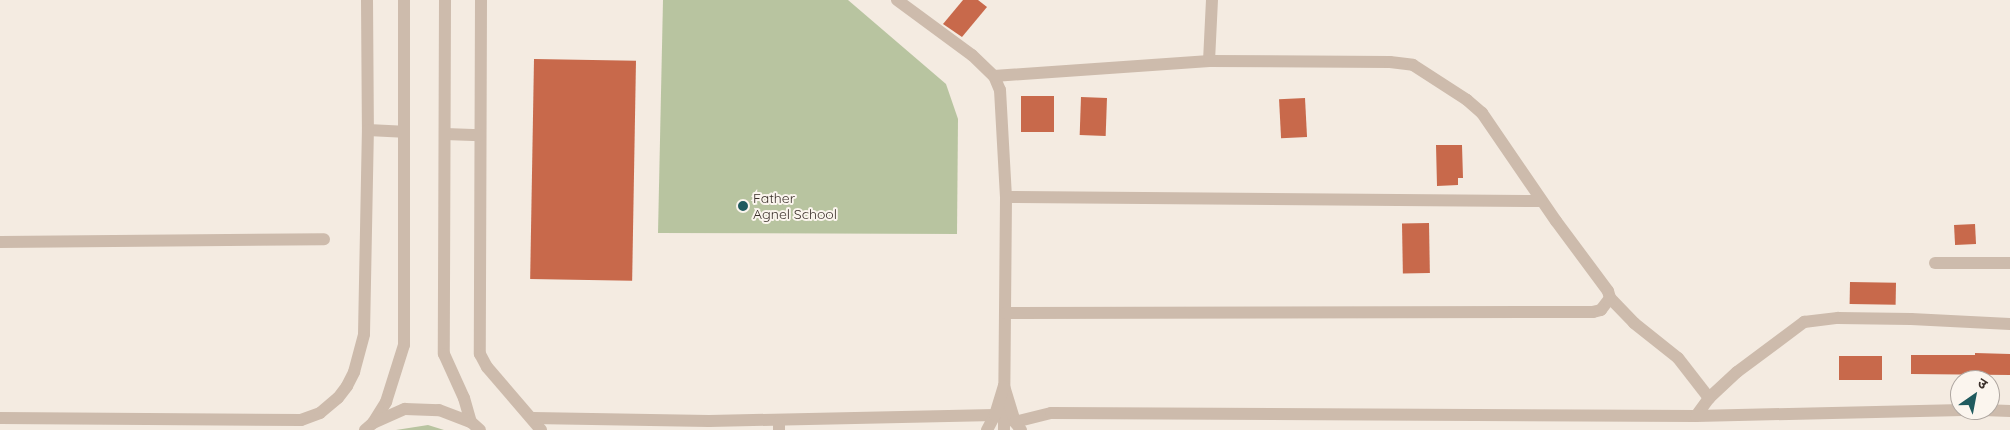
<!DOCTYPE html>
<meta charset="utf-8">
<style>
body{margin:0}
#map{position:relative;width:2010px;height:430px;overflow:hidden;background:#f4ebe1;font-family:Quicksand,"Noto Sans Devanagari",sans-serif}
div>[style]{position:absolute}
.green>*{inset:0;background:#b8c4a0}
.building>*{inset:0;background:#c8694b;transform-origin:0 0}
.minor>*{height:12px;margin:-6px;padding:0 6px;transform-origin:6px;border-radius:6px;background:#cdbbac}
.tertiary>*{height:12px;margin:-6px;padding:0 6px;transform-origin:6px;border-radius:6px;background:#cdbbac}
.dots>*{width:14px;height:14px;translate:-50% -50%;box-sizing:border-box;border:2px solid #fbf5ee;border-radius:50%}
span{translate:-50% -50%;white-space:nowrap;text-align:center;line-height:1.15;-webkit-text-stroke:4px #fbf5ee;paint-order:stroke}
.poi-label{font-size:14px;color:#3b302b}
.left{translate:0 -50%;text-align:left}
.north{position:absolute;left:1950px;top:370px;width:50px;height:50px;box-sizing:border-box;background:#fbf5ee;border:1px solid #aea6a0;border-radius:50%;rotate:33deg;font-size:14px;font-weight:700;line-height:20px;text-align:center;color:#3b302b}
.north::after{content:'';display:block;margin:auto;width:18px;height:22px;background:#1f5a5e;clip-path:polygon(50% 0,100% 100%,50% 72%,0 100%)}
</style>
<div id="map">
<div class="green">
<div style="clip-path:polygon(663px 0,848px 0,946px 84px,958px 119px,957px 234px,658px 233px)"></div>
<div style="clip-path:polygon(428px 425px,444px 430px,396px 430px)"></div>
</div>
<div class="building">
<div style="clip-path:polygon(963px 0,978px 0,987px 7px,962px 37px,943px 24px)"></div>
<div style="left:534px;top:59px;width:102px;height:220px;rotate:1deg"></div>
<div style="left:1021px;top:96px;width:33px;height:36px"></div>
<div style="left:1081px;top:97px;width:26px;height:38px;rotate:2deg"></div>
<div style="left:1305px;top:98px;width:39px;height:26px;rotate:87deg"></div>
<div style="clip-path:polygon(1436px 145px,1462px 145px,1463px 178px,1458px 178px,1458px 185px,1437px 186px)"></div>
<div style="left:1429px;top:223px;width:50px;height:27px;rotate:89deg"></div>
<div style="left:1975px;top:224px;width:20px;height:21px;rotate:87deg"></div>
<div style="left:1850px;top:282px;width:46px;height:22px;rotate:1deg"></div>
<div style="clip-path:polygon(1975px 353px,2010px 354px,2010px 375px,1911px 374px,1911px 355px,1975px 355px)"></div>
<div style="left:1839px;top:356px;width:43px;height:24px"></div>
</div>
<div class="minor">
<div style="left:367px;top:0;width:130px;rotate:89.6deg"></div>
<div style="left:368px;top:130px;width:35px;rotate:3deg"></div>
<div style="left:481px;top:0;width:354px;rotate:90.2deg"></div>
<div style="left:480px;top:354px;width:15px;rotate:62deg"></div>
<div style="left:487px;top:367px;width:83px;rotate:49.4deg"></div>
<div style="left:897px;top:0;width:93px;rotate:36.3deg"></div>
<div style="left:972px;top:55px;width:30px;rotate:44deg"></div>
<div style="left:994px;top:76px;width:15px;rotate:67deg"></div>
<div style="left:1000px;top:90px;width:107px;rotate:86.8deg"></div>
<div style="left:1006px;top:197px;width:233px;rotate:90.5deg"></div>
<div style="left:1209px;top:61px;width:61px;rotate:-87.2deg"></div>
<div style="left:994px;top:76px;width:216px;rotate:-4deg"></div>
<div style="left:1209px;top:61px;width:181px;rotate:0.3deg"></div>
<div style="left:1390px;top:62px;width:23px;rotate:7deg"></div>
<div style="left:1413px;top:65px;width:64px;rotate:32.9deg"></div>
<div style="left:1467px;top:100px;width:20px;rotate:41deg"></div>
<div style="left:1482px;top:113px;width:131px;rotate:55.6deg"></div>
<div style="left:1556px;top:221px;width:87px;rotate:53.4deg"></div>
<div style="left:1608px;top:291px;width:7px;rotate:74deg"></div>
<div style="left:1610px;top:298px;width:15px;rotate:127deg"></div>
<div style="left:1601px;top:310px;width:8px;rotate:166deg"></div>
<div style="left:1593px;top:312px;width:588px;rotate:179.9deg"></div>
<div style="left:445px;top:134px;width:35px;rotate:2deg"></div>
<div style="left:1006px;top:197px;width:535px;rotate:0.43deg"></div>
<div style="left:0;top:242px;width:324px;rotate:-0.5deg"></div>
<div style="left:1935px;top:263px;width:75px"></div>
<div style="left:1610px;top:298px;width:35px;rotate:46deg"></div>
<div style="left:1634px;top:323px;width:56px;rotate:38.5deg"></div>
<div style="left:1678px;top:358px;width:51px;rotate:52.2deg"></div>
<div style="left:1983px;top:410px;width:27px;rotate:2deg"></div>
<div style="left:1696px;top:416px;width:22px;rotate:-54deg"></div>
<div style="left:1709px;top:398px;width:38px;rotate:-43deg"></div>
<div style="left:1737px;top:372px;width:84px;rotate:-36.7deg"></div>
<div style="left:1804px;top:322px;width:34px;rotate:-7deg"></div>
<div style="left:1838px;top:318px;width:73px;rotate:0.8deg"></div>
<div style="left:1911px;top:319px;width:99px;rotate:2.9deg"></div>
<div style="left:0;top:418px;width:301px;rotate:0.4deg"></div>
<div style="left:301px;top:420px;width:20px;rotate:-20deg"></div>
<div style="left:320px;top:413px;width:23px;rotate:-40deg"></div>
<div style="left:338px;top:398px;width:15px;rotate:-53deg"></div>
<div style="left:347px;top:386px;width:16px;rotate:-63deg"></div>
<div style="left:354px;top:372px;width:39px;rotate:-75deg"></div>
<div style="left:364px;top:334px;width:204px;rotate:-88.9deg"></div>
<div style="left:533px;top:418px;width:176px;rotate:1deg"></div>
<div style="left:709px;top:421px;width:286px;rotate:-1.2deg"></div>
<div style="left:1015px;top:422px;width:37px;rotate:-14deg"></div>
<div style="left:1051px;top:413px;width:645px;rotate:0.27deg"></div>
<div style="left:1696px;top:416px;width:267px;rotate:-1.3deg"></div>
</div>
<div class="tertiary">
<div style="left:445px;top:0;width:354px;rotate:90.2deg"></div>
<div style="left:444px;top:354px;width:48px;rotate:65.6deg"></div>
<div style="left:464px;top:398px;width:25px;rotate:74deg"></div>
<div style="left:1004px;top:386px;width:38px;rotate:73deg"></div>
<div style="left:1015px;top:422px;width:10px;rotate:53deg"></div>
<div style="left:779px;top:421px;width:9px;rotate:90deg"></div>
<div style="left:373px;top:423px;width:25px;rotate:-58deg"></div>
<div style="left:386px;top:402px;width:60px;rotate:-72.5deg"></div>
<div style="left:404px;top:345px;width:345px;rotate:-90deg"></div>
<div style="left:365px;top:430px;width:11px;rotate:-41deg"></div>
<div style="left:373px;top:423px;width:35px;rotate:-24deg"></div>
<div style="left:405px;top:409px;width:34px;rotate:2deg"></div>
<div style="left:439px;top:410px;width:34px;rotate:21deg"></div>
<div style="left:471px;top:422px;width:12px;rotate:42deg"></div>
<div style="left:987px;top:430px;width:17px;rotate:-62deg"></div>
<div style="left:995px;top:415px;width:30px;rotate:-73deg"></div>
</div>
<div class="dots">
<div style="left:743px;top:206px;background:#1f5a5e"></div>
</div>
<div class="poi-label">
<span class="left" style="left:753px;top:206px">Father<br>Agnel School</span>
</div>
<div class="north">उ</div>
</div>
